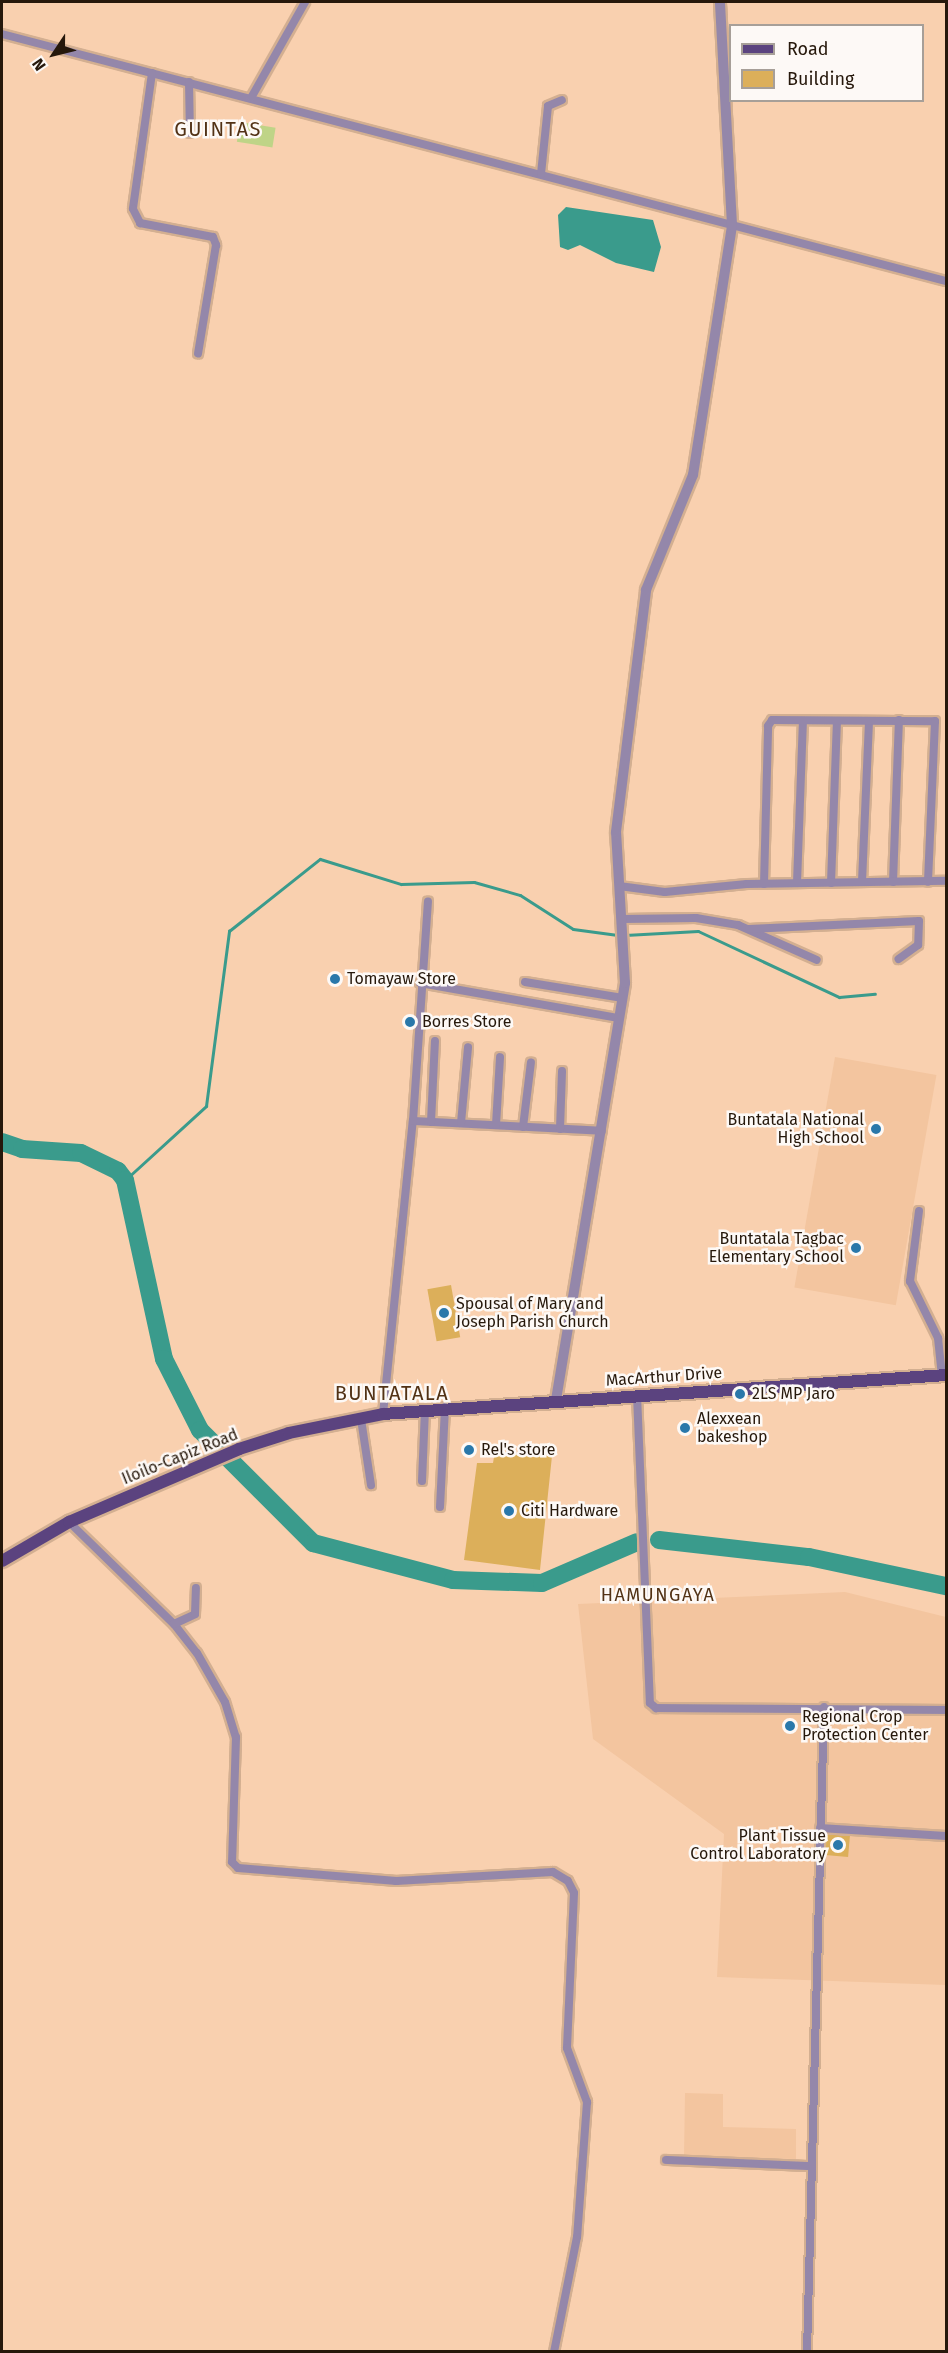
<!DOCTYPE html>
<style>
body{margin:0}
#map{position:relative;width:948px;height:2353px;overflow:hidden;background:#f9d0af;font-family:"Fira Sans",sans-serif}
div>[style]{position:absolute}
.built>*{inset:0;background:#f3c59f;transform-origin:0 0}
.green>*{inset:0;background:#bfd487;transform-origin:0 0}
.water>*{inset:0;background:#3a9b8c}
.stream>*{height:3px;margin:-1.5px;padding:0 1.5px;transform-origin:1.5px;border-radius:1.5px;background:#3a9b8c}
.river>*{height:18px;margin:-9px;padding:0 9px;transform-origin:9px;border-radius:9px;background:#3a9b8c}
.building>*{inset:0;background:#dcaf5a;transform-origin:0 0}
.roads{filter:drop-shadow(2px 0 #d3af91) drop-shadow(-2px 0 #d3af91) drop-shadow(0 2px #d3af91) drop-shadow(0 -2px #d3af91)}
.minor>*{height:8px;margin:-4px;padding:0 4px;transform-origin:4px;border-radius:4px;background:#9487aa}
.tertiary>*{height:10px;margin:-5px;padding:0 5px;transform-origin:5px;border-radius:5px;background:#9487aa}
.primary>*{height:12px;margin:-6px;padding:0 6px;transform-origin:6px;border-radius:6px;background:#5b437f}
.dots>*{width:16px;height:16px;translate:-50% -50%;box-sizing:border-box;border:3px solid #fdf9f6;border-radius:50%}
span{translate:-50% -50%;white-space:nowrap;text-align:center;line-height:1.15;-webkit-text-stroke:5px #fdf9f6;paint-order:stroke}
.poi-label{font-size:16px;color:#26180b}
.left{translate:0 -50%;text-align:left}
.right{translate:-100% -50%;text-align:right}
.street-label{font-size:16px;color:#26180b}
.neighbourhood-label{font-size:18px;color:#523215;letter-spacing:1.5px}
.quarter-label{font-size:20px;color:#523215;letter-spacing:1.5px}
.frame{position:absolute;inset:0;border:3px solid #26180b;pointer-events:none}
.legend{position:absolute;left:729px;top:24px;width:195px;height:78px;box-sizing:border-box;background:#fdf9f6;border:2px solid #a79f98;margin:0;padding:8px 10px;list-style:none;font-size:18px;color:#26180b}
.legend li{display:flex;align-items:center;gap:12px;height:30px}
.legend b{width:30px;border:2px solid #a79f98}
.north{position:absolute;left:24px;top:24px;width:60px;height:60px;-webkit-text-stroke:4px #fdf9f6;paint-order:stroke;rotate:235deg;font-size:16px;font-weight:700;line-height:24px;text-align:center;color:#26180b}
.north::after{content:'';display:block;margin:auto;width:21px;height:27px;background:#26180b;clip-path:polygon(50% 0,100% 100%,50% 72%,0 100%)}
</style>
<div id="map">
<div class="built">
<div style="left:835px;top:1057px;width:103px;height:234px;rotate:10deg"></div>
<div style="clip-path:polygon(845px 1592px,946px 1617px,946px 1985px,717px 1977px,724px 1834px,593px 1739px,578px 1604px)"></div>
<div style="clip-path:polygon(685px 2093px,723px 2094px,723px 2127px,796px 2129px,796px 2159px,684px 2157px)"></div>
</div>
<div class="green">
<div style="left:240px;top:122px;width:36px;height:20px;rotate:9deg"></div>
</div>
<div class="water">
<div style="clip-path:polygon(566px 207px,653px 220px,661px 247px,654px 272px,616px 263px,580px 245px,568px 250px,560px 247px,558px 215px)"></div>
</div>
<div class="stream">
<div style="left:625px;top:935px;width:73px;rotate:-3.1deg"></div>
<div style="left:698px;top:931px;width:156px;rotate:25.1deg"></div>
<div style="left:839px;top:997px;width:36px;rotate:-5deg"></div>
<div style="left:125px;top:1180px;width:110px;rotate:-42.4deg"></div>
<div style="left:206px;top:1106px;width:177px;rotate:-82.5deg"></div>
<div style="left:229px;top:931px;width:116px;rotate:-38.4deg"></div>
<div style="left:320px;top:859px;width:85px;rotate:17.2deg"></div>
<div style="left:401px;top:884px;width:73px;rotate:-1.6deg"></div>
<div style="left:474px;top:882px;width:48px;rotate:15.8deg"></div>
<div style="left:520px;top:895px;width:63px;rotate:32.7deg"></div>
<div style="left:573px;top:929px;width:45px;rotate:7.6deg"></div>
</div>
<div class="river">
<div style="left:2px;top:1142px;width:21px;rotate:19deg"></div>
<div style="left:22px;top:1149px;width:59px;rotate:3.9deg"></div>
<div style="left:81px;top:1153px;width:41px;rotate:25.9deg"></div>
<div style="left:118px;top:1171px;width:11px;rotate:52deg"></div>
<div style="left:125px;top:1180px;width:183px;rotate:77.7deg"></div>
<div style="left:164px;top:1359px;width:80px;rotate:63.1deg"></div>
<div style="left:200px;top:1430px;width:160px;rotate:45deg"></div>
<div style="left:313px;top:1543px;width:145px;rotate:14.8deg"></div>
<div style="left:453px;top:1580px;width:89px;rotate:1.9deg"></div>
<div style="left:542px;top:1583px;width:103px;rotate:-23.3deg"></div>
<div style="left:659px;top:1540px;width:151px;rotate:6.5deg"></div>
<div style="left:809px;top:1557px;width:140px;rotate:12deg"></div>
</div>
<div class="building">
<div style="left:451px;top:1285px;width:53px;height:24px;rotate:80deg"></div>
<div style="clip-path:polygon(495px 1451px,552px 1456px,540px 1570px,464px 1560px,477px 1463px,493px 1463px)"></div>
<div style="left:827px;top:1834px;width:23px;height:21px;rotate:5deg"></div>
</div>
<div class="roads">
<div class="minor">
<div style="left:2px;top:34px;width:976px;rotate:14.66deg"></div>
<div style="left:152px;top:73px;width:137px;rotate:98deg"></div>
<div style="left:133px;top:209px;width:16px;rotate:63deg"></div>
<div style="left:140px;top:223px;width:74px;rotate:10.9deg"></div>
<div style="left:213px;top:237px;width:9px;rotate:69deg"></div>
<div style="left:216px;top:245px;width:110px;rotate:99.4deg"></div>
<div style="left:189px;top:82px;width:51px;rotate:88.9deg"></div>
<div style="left:251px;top:98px;width:110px;rotate:-60.6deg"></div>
<div style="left:541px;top:174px;width:68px;rotate:-84.1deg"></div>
<div style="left:548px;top:106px;width:15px;rotate:-23deg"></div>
<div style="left:862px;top:882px;width:161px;rotate:-87.5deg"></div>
<div style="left:893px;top:882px;width:162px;rotate:-87.9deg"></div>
<div style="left:797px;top:883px;width:161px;rotate:-87.9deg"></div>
<div style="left:831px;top:883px;width:162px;rotate:-87.9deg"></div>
<div style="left:764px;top:884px;width:158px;rotate:-88.5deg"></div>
<div style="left:768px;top:726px;width:7px;rotate:-56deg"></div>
<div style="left:772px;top:720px;width:163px;rotate:0.4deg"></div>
<div style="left:935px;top:721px;width:161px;rotate:92.5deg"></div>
<div style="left:619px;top:886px;width:46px;rotate:7.4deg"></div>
<div style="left:665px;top:892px;width:82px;rotate:-5.6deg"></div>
<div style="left:747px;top:884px;width:199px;rotate:-0.9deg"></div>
<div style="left:623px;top:919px;width:73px;rotate:-0.8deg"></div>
<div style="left:696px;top:918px;width:43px;rotate:9.5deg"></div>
<div style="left:738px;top:925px;width:86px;rotate:23.9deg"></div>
<div style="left:749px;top:929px;width:170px;rotate:-2.7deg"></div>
<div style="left:919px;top:921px;width:24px;rotate:92deg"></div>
<div style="left:918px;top:945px;width:24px;rotate:144deg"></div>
<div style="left:525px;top:982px;width:99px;rotate:9.3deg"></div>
<div style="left:420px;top:983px;width:202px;rotate:10deg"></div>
<div style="left:413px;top:1121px;width:189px;rotate:3deg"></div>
<div style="left:431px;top:1122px;width:81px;rotate:-87.2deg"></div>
<div style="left:461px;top:1123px;width:76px;rotate:-84.7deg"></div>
<div style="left:496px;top:1125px;width:68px;rotate:-86.6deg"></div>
<div style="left:523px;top:1127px;width:65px;rotate:-83deg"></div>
<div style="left:560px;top:1129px;width:58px;rotate:-88deg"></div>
<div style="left:919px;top:1211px;width:71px;rotate:97.3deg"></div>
<div style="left:910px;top:1281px;width:64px;rotate:63.8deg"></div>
<div style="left:938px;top:1338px;width:37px;rotate:84deg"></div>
<div style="left:637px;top:1395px;width:308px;rotate:87.6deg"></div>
<div style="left:650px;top:1703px;width:8px;rotate:40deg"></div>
<div style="left:656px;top:1708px;width:290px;rotate:0.4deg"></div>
<div style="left:383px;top:1414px;width:295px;rotate:-84.2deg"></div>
<div style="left:413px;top:1121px;width:220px;rotate:-86.1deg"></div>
<div style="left:361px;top:1419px;width:67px;rotate:81.4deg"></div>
<div style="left:422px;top:1481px;width:72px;rotate:-87.6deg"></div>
<div style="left:440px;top:1507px;width:100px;rotate:-87.1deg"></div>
<div style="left:69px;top:1522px;width:146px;rotate:44.2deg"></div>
<div style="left:174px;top:1624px;width:37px;rotate:52deg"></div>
<div style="left:197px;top:1653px;width:56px;rotate:60.3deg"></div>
<div style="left:225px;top:1702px;width:37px;rotate:73deg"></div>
<div style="left:236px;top:1737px;width:125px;rotate:91.8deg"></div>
<div style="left:232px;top:1862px;width:8px;rotate:45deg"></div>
<div style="left:238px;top:1868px;width:159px;rotate:4.7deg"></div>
<div style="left:396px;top:1881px;width:157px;rotate:-3.3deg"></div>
<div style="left:553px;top:1872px;width:17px;rotate:31deg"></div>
<div style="left:568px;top:1881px;width:13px;rotate:63deg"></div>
<div style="left:574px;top:1893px;width:155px;rotate:92.6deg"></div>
<div style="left:567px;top:2048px;width:58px;rotate:69.7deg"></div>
<div style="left:587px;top:2102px;width:135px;rotate:94.2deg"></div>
<div style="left:577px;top:2237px;width:117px;rotate:101.3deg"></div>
<div style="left:174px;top:1624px;width:23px;rotate:-25deg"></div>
<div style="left:195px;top:1614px;width:26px;rotate:-88deg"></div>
<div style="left:820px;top:1828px;width:126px;rotate:3.6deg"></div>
<div style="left:666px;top:2160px;width:143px;rotate:2.4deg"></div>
<div style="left:807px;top:2352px;width:645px;rotate:-88.49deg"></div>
</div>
<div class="tertiary">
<div style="left:556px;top:1400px;width:423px;rotate:-80.6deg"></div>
<div style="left:625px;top:983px;width:151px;rotate:-93.4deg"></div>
<div style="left:616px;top:832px;width:244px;rotate:-82.9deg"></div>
<div style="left:646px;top:590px;width:124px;rotate:-67.8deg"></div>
<div style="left:693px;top:475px;width:253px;rotate:-81.1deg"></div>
<div style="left:732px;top:225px;width:223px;rotate:-93.1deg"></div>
</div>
<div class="primary">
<div style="left:2px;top:1561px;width:78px;rotate:-30.2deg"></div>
<div style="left:69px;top:1522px;width:185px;rotate:-23.2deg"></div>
<div style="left:239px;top:1449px;width:52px;rotate:-17.7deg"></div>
<div style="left:289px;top:1433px;width:96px;rotate:-11.4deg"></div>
<div style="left:383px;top:1414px;width:564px;rotate:-3.96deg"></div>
</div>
</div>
<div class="dots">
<div style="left:335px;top:979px;background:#2a78aa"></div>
<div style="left:410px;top:1022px;background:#2a78aa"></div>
<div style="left:876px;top:1129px;background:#2a78aa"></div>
<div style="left:856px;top:1248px;background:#2a78aa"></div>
<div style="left:444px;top:1313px;background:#2a78aa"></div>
<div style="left:740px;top:1394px;background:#2a78aa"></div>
<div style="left:685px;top:1428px;background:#2a78aa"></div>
<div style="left:469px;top:1450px;background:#2a78aa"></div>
<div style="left:509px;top:1511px;background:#2a78aa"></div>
<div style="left:790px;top:1726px;background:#2a78aa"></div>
<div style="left:838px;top:1845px;background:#2a78aa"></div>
</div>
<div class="poi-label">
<span class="left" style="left:347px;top:979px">Tomayaw Store</span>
<span class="left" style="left:422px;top:1022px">Borres Store</span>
<span class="right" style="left:864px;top:1129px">Buntatala National<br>High School</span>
<span class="right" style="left:844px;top:1248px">Buntatala Tagbac<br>Elementary School</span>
<span class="left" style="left:456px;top:1313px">Spousal of Mary and<br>Joseph Parish Church</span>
<span class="left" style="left:752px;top:1394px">2LS MP Jaro</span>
<span class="left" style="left:697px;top:1428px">Alexxean<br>bakeshop</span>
<span class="left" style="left:481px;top:1450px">Rel's store</span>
<span class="left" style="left:521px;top:1511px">Citi Hardware</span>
<span class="left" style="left:802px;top:1726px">Regional Crop<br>Protection Center</span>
<span class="right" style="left:826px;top:1845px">Plant Tissue<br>Control Laboratory</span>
</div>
<div class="street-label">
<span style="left:664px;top:1377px;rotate:-4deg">MacArthur Drive</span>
<span style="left:180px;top:1457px;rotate:-22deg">Iloilo-Capiz Road</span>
</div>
<div class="neighbourhood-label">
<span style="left:658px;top:1595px">HAMUNGAYA</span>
</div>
<div class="quarter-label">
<span style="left:218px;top:129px">GUINTAS</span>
<span style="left:392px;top:1393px">BUNTATALA</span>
</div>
<div class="frame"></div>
<ul class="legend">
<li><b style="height:8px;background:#5b437f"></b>Road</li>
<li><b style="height:16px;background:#dcaf5a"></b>Building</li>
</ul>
<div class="north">N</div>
</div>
